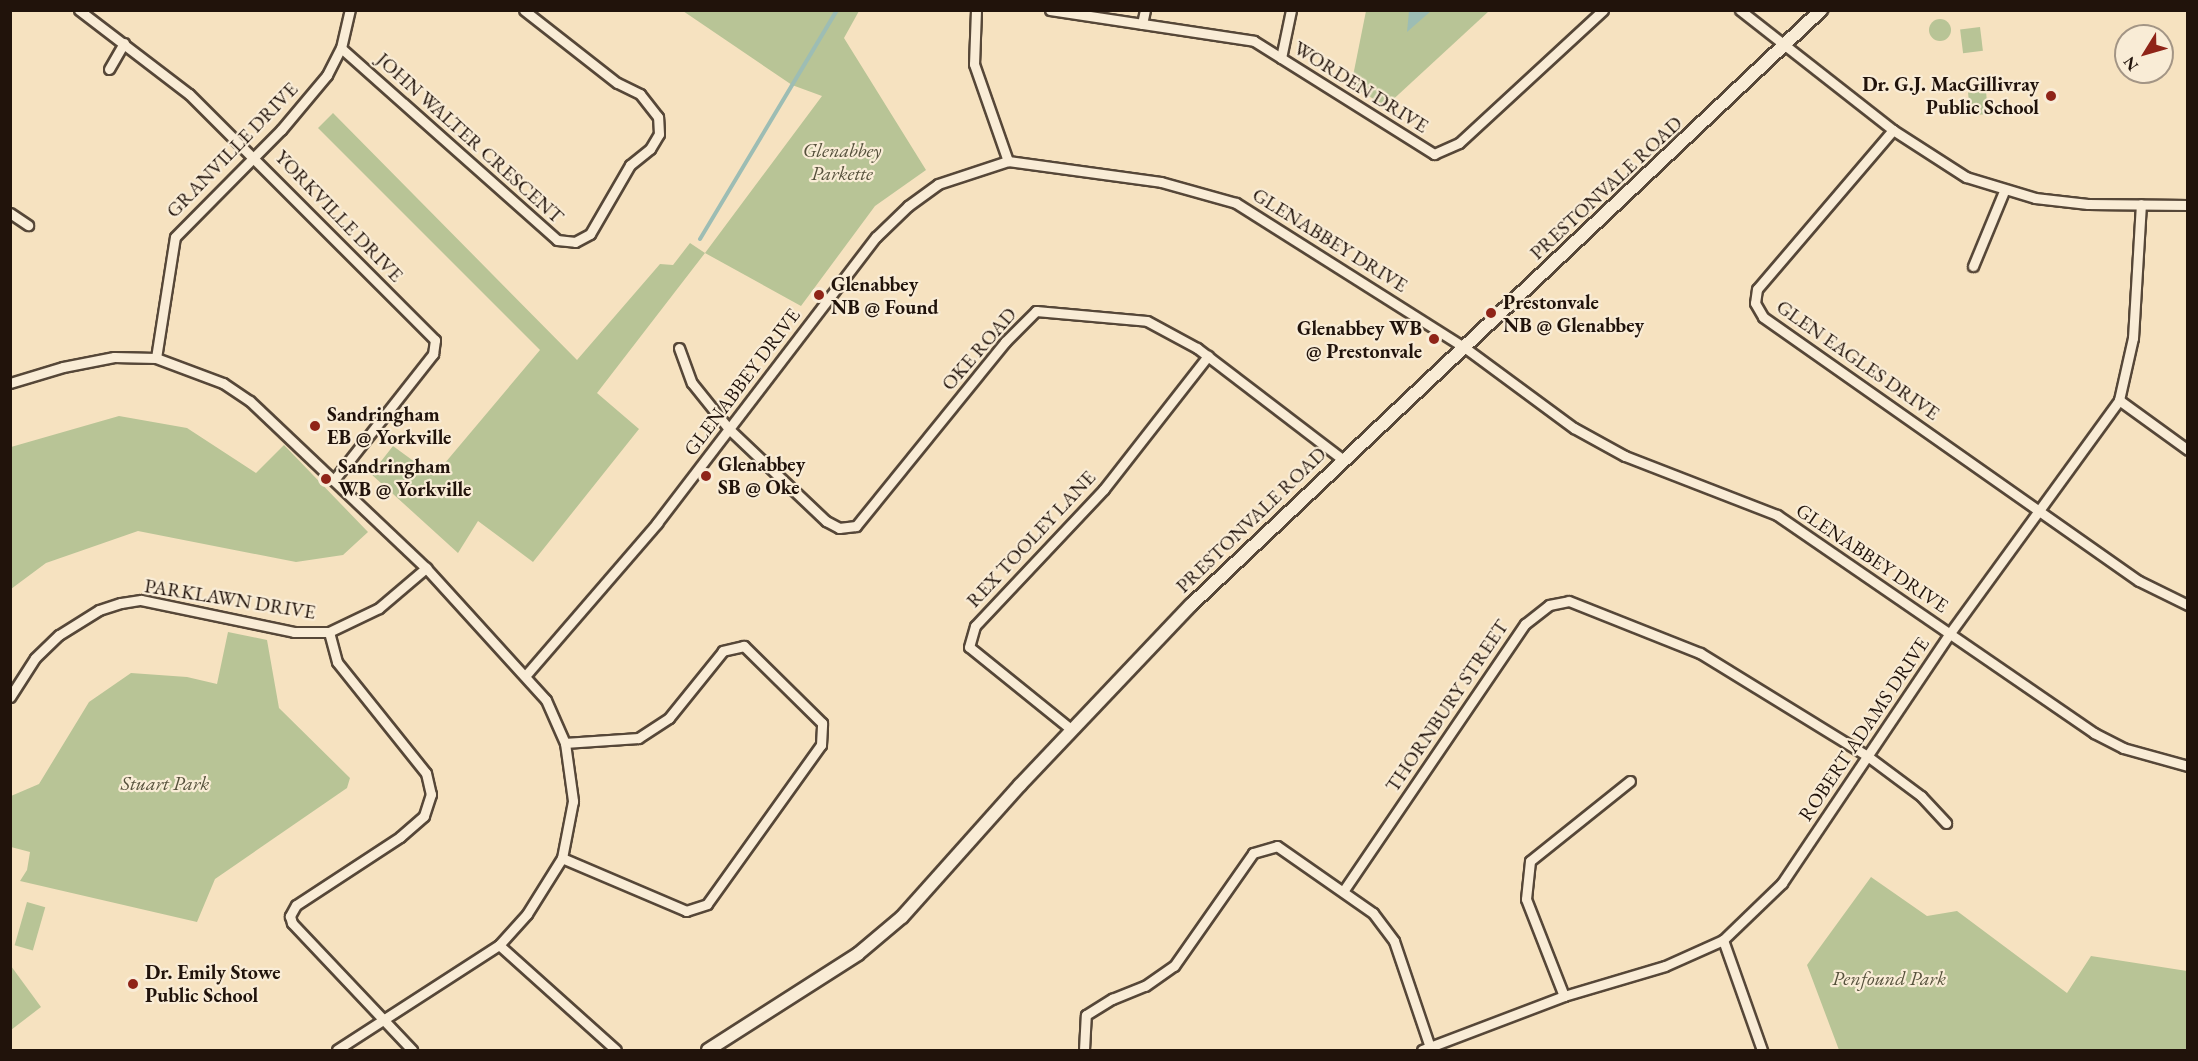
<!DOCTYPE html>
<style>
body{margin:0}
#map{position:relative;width:2198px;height:1061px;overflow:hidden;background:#f6e2c0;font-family:"EB Garamond",serif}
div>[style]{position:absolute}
.green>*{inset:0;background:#b8c496;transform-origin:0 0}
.round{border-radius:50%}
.water>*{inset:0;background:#9dbdb4}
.stream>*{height:4px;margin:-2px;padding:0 2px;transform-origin:2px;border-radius:2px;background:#9dbdb4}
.roads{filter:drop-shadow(2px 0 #564738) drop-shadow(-2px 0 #564738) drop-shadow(0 2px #564738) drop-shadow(0 -2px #564738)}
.minor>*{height:9px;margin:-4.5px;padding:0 4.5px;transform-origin:4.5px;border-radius:4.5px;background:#f9ecd6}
.tertiary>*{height:12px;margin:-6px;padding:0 6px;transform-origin:6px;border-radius:6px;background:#f9ecd6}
.dots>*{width:16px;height:16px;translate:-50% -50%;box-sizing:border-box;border:3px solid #f9ecd6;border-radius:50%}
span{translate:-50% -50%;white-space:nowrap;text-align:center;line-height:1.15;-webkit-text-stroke:4.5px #f9ecd6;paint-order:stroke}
.poi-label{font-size:20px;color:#21130b;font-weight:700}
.right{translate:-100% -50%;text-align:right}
.left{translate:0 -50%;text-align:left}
.street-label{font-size:20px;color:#21130b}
.park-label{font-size:20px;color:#56513c;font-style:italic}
.frame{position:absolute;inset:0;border:12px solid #21130b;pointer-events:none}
.north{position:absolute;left:2114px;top:24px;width:60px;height:60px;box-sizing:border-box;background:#f9ecd6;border:2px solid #a39585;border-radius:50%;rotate:233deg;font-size:16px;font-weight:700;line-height:24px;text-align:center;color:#21130b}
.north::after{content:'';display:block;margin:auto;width:21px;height:27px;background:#8f2418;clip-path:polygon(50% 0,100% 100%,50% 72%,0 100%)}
</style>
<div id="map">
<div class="green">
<div style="clip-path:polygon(683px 11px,859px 11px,844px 38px,926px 170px,875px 206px,801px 306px,705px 253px,597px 393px,639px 429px,533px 562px,478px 521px,458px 553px,371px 474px,393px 446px,434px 476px,540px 350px,318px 128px,333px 113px,577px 360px,660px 264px,673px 265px,690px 243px,705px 253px,822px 96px,792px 85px)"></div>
<div style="clip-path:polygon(1366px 11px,1489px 11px,1386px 106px,1351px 86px)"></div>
<div class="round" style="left:1929px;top:19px;width:22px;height:22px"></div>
<div style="left:1980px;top:27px;width:24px;height:20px;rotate:83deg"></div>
<div style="left:1986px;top:91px;width:23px;height:18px;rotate:85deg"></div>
<div style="clip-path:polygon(119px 416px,187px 428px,256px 473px,284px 445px,368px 532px,343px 555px,296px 562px,138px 531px,46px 563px,11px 589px,11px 447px)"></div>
<div style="clip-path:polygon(228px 632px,267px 640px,279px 708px,350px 778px,347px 788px,215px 879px,197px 922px,20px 881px,27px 870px,30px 852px,11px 847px,11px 796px,39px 784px,89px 702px,131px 673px,187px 677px,217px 684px)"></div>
<div style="clip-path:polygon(1871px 877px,1927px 916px,1957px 911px,2067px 993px,2091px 956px,2187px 971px,2187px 1050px,1839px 1050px,1807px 965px)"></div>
<div style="left:27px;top:902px;width:19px;height:45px;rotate:16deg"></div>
<div style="clip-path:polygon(11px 966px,41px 1007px,11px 1030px)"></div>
</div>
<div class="water">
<div style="clip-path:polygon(1409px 11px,1409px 10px,1431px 11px,1407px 32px)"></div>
</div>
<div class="stream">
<div style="left:700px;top:239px;width:267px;rotate:-59.1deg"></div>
</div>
<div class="roads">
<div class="minor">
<div style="left:79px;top:10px;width:138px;rotate:37.4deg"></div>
<div style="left:189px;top:94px;width:348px;rotate:45deg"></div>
<div style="left:435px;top:340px;width:14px;rotate:98deg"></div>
<div style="left:433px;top:354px;width:160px;rotate:128.2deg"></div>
<div style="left:976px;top:10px;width:54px;rotate:92.1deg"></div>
<div style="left:974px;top:64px;width:103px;rotate:70.7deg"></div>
<div style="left:1050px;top:10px;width:206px;rotate:8.6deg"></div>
<div style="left:1254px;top:41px;width:213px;rotate:32.1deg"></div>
<div style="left:1434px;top:154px;width:27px;rotate:-24deg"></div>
<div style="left:1459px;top:143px;width:196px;rotate:-42.7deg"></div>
<div style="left:1740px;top:10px;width:194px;rotate:38.1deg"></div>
<div style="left:1893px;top:130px;width:87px;rotate:32.8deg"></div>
<div style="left:1966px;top:177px;width:72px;rotate:16.9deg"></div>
<div style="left:2035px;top:198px;width:53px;rotate:6.5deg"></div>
<div style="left:2088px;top:204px;width:100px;rotate:0.6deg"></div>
<div style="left:1142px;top:24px;width:14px;rotate:-78deg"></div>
<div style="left:341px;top:48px;width:289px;rotate:41.6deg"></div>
<div style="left:557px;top:240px;width:18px;rotate:6deg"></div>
<div style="left:575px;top:242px;width:17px;rotate:-28deg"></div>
<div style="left:590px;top:234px;width:80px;rotate:-59.9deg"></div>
<div style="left:630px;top:165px;width:26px;rotate:-39deg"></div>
<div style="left:650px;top:149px;width:17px;rotate:-59deg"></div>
<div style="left:659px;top:134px;width:17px;rotate:-93deg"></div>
<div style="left:658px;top:117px;width:29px;rotate:-128deg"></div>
<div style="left:640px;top:94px;width:25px;rotate:-154deg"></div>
<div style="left:617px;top:83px;width:118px;rotate:-141.9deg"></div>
<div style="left:1281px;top:58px;width:49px;rotate:-78.2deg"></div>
<div style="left:109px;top:69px;width:30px;rotate:-60deg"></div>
<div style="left:1893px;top:130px;width:209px;rotate:130.5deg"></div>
<div style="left:1757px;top:289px;width:14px;rotate:98deg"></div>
<div style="left:1755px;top:303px;width:16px;rotate:60deg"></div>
<div style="left:1763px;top:317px;width:459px;rotate:35.1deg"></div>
<div style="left:2139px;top:581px;width:55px;rotate:26.1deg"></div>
<div style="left:10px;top:213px;width:22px;rotate:34deg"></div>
<div style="left:1973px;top:266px;width:81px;rotate:-67.5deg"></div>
<div style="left:679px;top:348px;width:37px;rotate:70deg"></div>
<div style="left:692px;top:383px;width:59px;rotate:51.2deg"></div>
<div style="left:729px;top:429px;width:134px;rotate:43.5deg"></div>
<div style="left:826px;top:521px;width:15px;rotate:28deg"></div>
<div style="left:839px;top:528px;width:17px;rotate:-7deg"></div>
<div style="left:856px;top:526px;width:237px;rotate:-51deg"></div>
<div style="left:1005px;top:342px;width:44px;rotate:-45deg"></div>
<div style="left:1036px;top:311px;width:111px;rotate:5.1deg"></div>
<div style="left:1147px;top:321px;width:57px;rotate:28.4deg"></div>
<div style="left:1197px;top:348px;width:183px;rotate:37.4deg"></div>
<div style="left:156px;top:358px;width:122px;rotate:-81.1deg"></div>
<div style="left:175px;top:237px;width:151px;rotate:-45.3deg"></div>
<div style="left:281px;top:130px;width:72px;rotate:-50.1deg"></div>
<div style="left:327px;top:75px;width:30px;rotate:-63deg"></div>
<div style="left:341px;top:48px;width:39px;rotate:-77deg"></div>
<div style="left:10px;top:383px;width:55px;rotate:-16.8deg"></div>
<div style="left:63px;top:367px;width:52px;rotate:-11.1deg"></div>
<div style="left:114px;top:357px;width:42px;rotate:1.4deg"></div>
<div style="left:156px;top:358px;width:72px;rotate:20.5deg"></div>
<div style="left:223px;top:383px;width:32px;rotate:34deg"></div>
<div style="left:250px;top:401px;width:243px;rotate:43.5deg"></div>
<div style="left:426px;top:568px;width:178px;rotate:47.7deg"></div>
<div style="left:546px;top:700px;width:47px;rotate:66.2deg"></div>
<div style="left:565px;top:743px;width:59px;rotate:82.1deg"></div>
<div style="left:573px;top:801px;width:58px;rotate:100.9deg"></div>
<div style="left:562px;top:858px;width:66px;rotate:122deg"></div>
<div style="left:527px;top:914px;width:42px;rotate:132.1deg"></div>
<div style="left:499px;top:945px;width:193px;rotate:147.1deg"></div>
<div style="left:2119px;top:400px;width:85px;rotate:35.9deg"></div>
<div style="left:329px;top:632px;width:31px;rotate:75deg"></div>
<div style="left:337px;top:662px;width:142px;rotate:51.3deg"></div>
<div style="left:426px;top:773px;width:22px;rotate:77deg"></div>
<div style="left:431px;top:794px;width:23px;rotate:108deg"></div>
<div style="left:424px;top:816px;width:32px;rotate:139deg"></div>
<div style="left:400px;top:837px;width:124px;rotate:146.8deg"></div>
<div style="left:296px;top:905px;width:13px;rotate:119deg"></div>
<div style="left:290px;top:916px;width:7px;rotate:74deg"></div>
<div style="left:292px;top:923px;width:175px;rotate:46.6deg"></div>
<div style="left:526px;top:675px;width:201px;rotate:-49.2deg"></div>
<div style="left:657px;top:523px;width:360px;rotate:-52.6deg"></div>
<div style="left:876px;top:237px;width:45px;rotate:-44.1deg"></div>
<div style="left:908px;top:206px;width:37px;rotate:-36deg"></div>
<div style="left:938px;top:184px;width:74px;rotate:-18.2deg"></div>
<div style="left:1008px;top:161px;width:154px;rotate:7.8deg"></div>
<div style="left:1161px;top:182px;width:78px;rotate:15.6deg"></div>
<div style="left:1236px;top:203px;width:270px;rotate:32.3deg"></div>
<div style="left:1464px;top:347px;width:137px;rotate:36.4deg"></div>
<div style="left:1574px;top:428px;width:58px;rotate:28.8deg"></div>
<div style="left:1625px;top:456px;width:163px;rotate:21.2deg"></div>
<div style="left:1777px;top:515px;width:385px;rotate:34.5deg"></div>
<div style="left:2094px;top:733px;width:33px;rotate:27deg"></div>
<div style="left:2123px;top:748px;width:67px;rotate:15.5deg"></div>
<div style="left:10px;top:697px;width:46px;rotate:-57.3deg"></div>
<div style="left:35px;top:658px;width:33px;rotate:-44deg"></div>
<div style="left:59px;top:635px;width:47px;rotate:-32deg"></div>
<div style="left:99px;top:610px;width:23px;rotate:-18deg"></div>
<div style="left:121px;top:603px;width:20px;rotate:-9deg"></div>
<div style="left:141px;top:600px;width:156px;rotate:11.8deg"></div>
<div style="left:294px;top:632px;width:35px"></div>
<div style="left:329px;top:632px;width:55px;rotate:-25.6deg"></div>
<div style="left:379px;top:608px;width:62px;rotate:-40.4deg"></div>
<div style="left:1072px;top:730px;width:132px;rotate:-141.1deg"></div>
<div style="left:969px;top:647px;width:22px;rotate:-74deg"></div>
<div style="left:975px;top:626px;width:188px;rotate:-46.7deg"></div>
<div style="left:1104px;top:489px;width:169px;rotate:-52deg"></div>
<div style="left:562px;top:858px;width:135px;rotate:23.1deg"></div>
<div style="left:686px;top:911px;width:22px;rotate:-18deg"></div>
<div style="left:707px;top:904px;width:196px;rotate:-54.4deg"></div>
<div style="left:821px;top:745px;width:22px;rotate:-87deg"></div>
<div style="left:822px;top:723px;width:110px;rotate:-135.4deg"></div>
<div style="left:744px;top:646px;width:22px;rotate:167deg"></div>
<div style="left:723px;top:651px;width:86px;rotate:128.9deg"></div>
<div style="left:669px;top:718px;width:37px;rotate:147deg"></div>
<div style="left:638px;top:738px;width:73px;rotate:176.1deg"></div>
<div style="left:1344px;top:890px;width:322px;rotate:-55.8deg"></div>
<div style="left:1525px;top:624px;width:31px;rotate:-38deg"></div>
<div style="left:1549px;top:605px;width:20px;rotate:-11deg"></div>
<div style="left:1569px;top:601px;width:141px;rotate:21.7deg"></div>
<div style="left:1700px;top:653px;width:195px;rotate:31.6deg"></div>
<div style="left:1866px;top:755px;width:69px;rotate:36.7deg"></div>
<div style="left:1921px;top:796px;width:37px;rotate:47deg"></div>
<div style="left:1723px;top:940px;width:117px;rotate:70.5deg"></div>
<div style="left:499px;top:945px;width:157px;rotate:41.9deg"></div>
<div style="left:1564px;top:996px;width:104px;rotate:-111.4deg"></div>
<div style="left:1526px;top:899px;width:38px;rotate:-84deg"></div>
<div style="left:1530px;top:861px;width:128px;rotate:-38.7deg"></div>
<div style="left:1084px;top:1050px;width:35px;rotate:-87deg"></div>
<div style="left:1086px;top:1015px;width:31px;rotate:-32deg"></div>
<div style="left:1112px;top:999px;width:35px;rotate:-22deg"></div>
<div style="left:1145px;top:986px;width:35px;rotate:-35deg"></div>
<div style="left:1174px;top:966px;width:138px;rotate:-55deg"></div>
<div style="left:1253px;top:853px;width:25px;rotate:-16deg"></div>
<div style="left:1277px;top:846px;width:117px;rotate:34.9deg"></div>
<div style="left:1373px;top:913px;width:35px;rotate:53deg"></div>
<div style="left:1394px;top:941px;width:115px;rotate:71.3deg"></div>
<div style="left:1422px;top:1050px;width:152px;rotate:-20.8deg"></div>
<div style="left:1564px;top:996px;width:105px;rotate:-16.5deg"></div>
<div style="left:1665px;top:966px;width:64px;rotate:-24.1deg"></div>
<div style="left:1723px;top:940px;width:82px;rotate:-44deg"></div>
<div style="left:1782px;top:883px;width:301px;rotate:-56.1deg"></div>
<div style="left:1950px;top:633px;width:288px;rotate:-54deg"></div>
<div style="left:2119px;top:400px;width:64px;rotate:-77.3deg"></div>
<div style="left:2133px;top:338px;width:134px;rotate:-86.6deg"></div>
</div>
<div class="tertiary">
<div style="left:708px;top:1050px;width:178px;rotate:-32.6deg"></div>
<div style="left:858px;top:954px;width:57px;rotate:-40.1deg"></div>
<div style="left:902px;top:917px;width:177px;rotate:-48.2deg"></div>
<div style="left:1020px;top:785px;width:248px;rotate:-46.5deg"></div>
<div style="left:1191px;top:605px;width:867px;rotate:-43.36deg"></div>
</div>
</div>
<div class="dots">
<div style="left:2051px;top:96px;background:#8f2418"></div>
<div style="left:819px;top:295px;background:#8f2418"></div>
<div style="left:1491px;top:313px;background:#8f2418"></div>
<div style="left:1434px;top:339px;background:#8f2418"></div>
<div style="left:315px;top:426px;background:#8f2418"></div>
<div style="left:706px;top:476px;background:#8f2418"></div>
<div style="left:326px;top:479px;background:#8f2418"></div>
<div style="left:133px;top:984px;background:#8f2418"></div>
</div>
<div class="poi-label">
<span class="right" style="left:2039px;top:96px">Dr. G.J. MacGillivray<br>Public School</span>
<span class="left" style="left:831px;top:296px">Glenabbey<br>NB @ Found</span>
<span class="left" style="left:1503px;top:314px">Prestonvale<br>NB @ Glenabbey</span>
<span class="right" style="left:1422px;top:340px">Glenabbey WB<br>@ Prestonvale</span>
<span class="left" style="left:327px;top:426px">Sandringham<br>EB @ Yorkville</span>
<span class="left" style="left:718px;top:476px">Glenabbey<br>SB @ Oke</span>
<span class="left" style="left:338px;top:478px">Sandringham<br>WB @ Yorkville</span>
<span class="left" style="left:145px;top:984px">Dr. Emily Stowe<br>Public School</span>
</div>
<div class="street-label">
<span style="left:1361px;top:87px;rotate:32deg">WORDEN DRIVE</span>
<span style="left:470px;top:138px;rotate:42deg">JOHN WALTER CRESCENT</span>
<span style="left:232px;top:150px;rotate:-46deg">GRANVILLE DRIVE</span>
<span style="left:1606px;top:188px;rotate:-43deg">PRESTONVALE ROAD</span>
<span style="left:339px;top:216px;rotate:46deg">YORKVILLE DRIVE</span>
<span style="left:1330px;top:240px;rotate:32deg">GLENABBEY DRIVE</span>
<span style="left:979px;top:349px;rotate:-49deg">OKE ROAD</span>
<span style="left:1858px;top:360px;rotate:35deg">GLEN EAGLES DRIVE</span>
<span style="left:742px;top:382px;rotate:-53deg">GLENABBEY DRIVE</span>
<span style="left:1251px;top:520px;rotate:-44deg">PRESTONVALE ROAD</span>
<span style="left:1031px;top:539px;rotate:-47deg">REX TOOLEY LANE</span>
<span style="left:1872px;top:558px;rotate:34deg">GLENABBEY DRIVE</span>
<span style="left:230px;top:599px;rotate:9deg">PARKLAWN DRIVE</span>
<span style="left:1447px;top:706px;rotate:-56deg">THORNBURY STREET</span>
<span style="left:1864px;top:729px;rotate:-56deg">ROBERT ADAMS DRIVE</span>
</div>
<div class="park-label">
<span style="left:842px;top:162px">Glenabbey<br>Parkette</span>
<span style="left:165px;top:783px">Stuart Park</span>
<span style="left:1889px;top:978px">Penfound Park</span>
</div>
<div class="frame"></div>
<div class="north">N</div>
</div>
